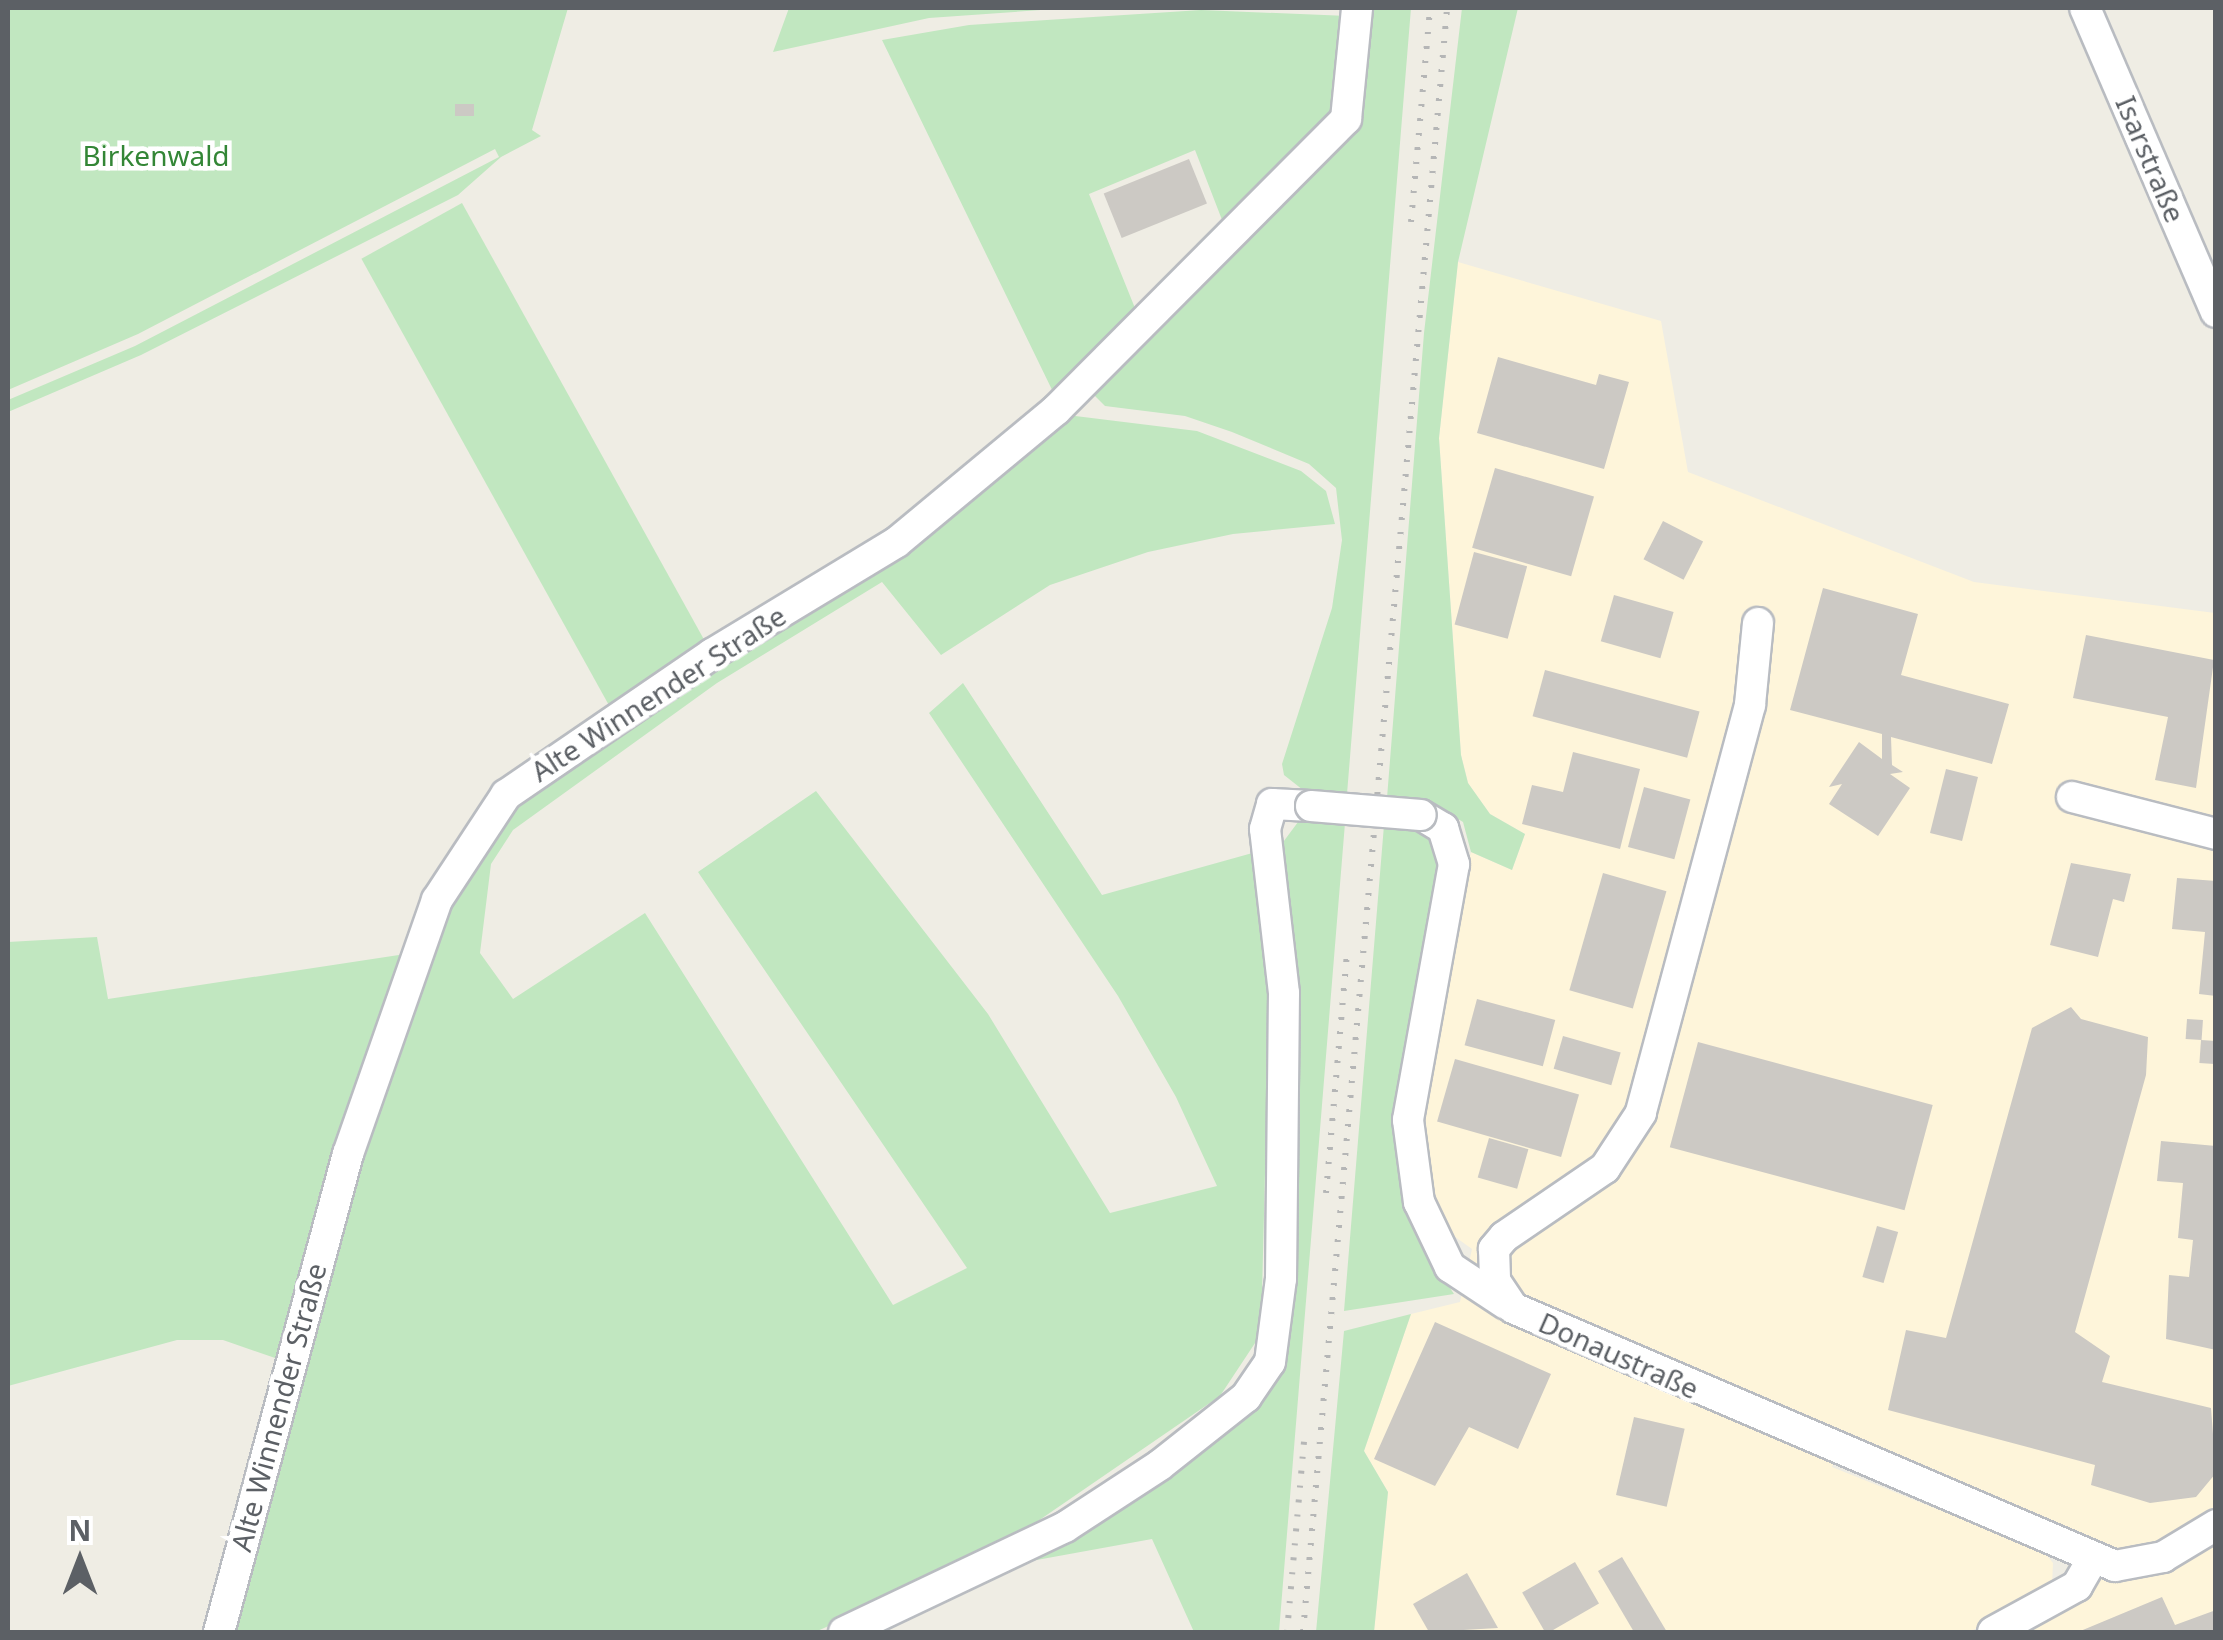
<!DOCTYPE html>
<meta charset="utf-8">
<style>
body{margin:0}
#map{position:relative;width:2223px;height:1640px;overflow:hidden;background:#efede4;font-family:"Noto Sans",sans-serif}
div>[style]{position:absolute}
.commercial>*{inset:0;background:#fef5da}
.green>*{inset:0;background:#c1e7c0;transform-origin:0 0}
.building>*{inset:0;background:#ccc9c4;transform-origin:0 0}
.roads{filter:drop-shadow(2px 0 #b9bcc1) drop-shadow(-2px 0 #b9bcc1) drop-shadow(0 2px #b9bcc1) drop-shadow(0 -2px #b9bcc1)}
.minor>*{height:30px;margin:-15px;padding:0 15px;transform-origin:15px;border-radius:15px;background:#fff}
.rail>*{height:6px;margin-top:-3px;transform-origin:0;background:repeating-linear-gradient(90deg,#b5b6b6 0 2.5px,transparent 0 14.5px)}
.bridges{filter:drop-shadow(2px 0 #b9bcc1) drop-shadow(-2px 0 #b9bcc1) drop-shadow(0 2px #b9bcc1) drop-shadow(0 -2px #b9bcc1)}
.minor-bridge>*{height:30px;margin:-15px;padding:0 15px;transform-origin:15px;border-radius:15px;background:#fff}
span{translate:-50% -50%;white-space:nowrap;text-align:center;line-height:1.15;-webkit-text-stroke:9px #fff;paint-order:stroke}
.park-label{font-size:28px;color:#338636}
.street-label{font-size:28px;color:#5c6065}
.frame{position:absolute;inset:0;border:10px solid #5c6065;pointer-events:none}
.north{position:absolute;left:30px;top:1510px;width:100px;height:100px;-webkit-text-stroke:8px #fff;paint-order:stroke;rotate:0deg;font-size:28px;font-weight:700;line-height:40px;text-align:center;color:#5c6065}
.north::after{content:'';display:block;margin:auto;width:35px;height:45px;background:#5c6065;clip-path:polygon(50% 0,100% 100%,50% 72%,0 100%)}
</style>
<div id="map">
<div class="commercial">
<div style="clip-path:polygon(1458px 262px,1661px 321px,1688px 472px,1974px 582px,2215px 613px,2215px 1632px,2016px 1632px,2073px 1608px,2105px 1571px,1843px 1437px,1832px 1467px,2044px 1552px,2053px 1563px,2052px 1586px,2040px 1598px,1969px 1632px,1374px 1632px,1388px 1492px,1364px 1451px,1411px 1314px,1460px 1302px,1472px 1249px,1437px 1224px,1418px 1112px,1437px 987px,1471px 852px,1512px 870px,1525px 834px,1490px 814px,1468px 783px,1461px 755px,1439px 438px)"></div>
</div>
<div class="green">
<div style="clip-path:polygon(8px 8px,568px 8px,532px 130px,541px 136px,501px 157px,458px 195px,141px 355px,8px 412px,8px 400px,135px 346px,499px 157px,495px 149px,138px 334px,8px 390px)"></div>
<div style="clip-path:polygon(789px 8px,1069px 8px,929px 18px,773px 52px)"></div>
<div style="clip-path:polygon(1367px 8px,1411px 8px,1347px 794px,1303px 790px,1284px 775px,1282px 764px,1332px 608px,1342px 540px,1336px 488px,1309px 464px,1232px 432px,1185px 416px,1105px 406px,1089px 390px,1358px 127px)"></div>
<div style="clip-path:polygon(1462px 8px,1518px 8px,1458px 262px,1439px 438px,1461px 755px,1468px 783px,1490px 814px,1525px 834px,1512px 870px,1471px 852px,1463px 822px,1437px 806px,1387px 798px,1424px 333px)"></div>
<div style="clip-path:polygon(1201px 10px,1348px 16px,1343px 77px,1328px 117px,1224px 225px,1195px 150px,1089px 194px,1139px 318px,1056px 398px,882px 40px,969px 25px)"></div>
<div style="left:462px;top:203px;width:516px;height:115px;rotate:61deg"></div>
<div style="clip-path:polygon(1059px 414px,1197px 431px,1301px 471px,1326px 491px,1335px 524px,1233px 534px,1148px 552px,1050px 585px,941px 655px,882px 582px,717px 683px,513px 830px,491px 864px,480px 953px,513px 999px,645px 913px,893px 1305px,967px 1268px,698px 872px,816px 791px,988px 1014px,1110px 1213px,1217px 1186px,1176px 1097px,1118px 996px,929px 713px,963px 683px,1102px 895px,1256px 852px,1270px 990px,1274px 1168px,1265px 1174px,1261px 1334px,1220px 1396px,987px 1556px,815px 1632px,226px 1632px,327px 1248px,420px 970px,466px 873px,510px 801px)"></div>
<div style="clip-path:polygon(1301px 818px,1345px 823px,1279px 1632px,1194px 1632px,1152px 1539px,1009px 1565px,1260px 1396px,1285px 1366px,1293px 1299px,1275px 853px)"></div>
<div style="clip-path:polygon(1384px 825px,1415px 825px,1430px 833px,1442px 864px,1397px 1122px,1444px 1279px,1454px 1294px,1344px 1311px)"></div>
<div style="clip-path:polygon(97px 937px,108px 999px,412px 953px,278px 1359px,223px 1340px,177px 1340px,8px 1386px,8px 942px)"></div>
<div style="clip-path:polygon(1411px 1314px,1364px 1451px,1388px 1492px,1374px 1632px,1316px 1632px,1344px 1331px)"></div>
</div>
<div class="building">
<div style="left:455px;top:104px;width:19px;height:12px"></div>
<div style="left:1189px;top:159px;width:48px;height:92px;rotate:68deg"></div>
<div style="clip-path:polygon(1498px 357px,1596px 385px,1599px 374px,1629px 382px,1604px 469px,1477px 433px)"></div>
<div style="left:1495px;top:468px;width:103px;height:83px;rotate:16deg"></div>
<div style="left:1663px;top:521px;width:45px;height:43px;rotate:27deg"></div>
<div style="left:1474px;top:552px;width:55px;height:75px;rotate:15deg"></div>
<div style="clip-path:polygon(1823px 588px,1918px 614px,1901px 675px,2009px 704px,1992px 764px,1891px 737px,1892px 765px,1903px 772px,1890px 774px,1910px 788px,1878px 836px,1829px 804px,1842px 784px,1829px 787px,1859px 742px,1882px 759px,1882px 734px,1790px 710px)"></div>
<div style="left:1614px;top:595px;width:62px;height:48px;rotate:16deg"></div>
<div style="clip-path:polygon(2086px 635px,2214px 660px,2196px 788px,2155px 780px,2168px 717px,2073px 698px)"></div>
<div style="left:1545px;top:670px;width:160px;height:48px;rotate:15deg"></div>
<div style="clip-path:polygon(1573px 752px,1640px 769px,1620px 849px,1522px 824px,1532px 785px,1563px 792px)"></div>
<div style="left:1946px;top:769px;width:33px;height:66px;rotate:14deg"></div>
<div style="left:1644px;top:787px;width:48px;height:62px;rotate:15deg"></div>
<div style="clip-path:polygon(2071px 863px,2131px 874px,2124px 902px,2113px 899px,2098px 957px,2050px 945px)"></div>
<div style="left:1603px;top:873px;width:66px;height:122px;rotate:16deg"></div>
<div style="clip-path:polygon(2177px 878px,2216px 881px,2216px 996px,2199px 994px,2205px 932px,2172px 929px)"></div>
<div style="left:1477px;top:999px;width:81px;height:48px;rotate:15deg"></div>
<div style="clip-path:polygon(2071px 1007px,2081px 1019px,2148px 1037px,2146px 1075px,2075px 1332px,2110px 1356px,2102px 1382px,2211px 1408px,2216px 1473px,2196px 1497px,2150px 1503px,2091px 1485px,2095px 1465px,1888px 1410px,1906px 1330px,1946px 1338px,2032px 1028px)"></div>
<div style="left:2187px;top:1019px;width:16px;height:20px;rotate:4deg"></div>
<div style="left:1563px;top:1036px;width:60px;height:34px;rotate:16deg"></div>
<div style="left:2201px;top:1040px;width:15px;height:23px;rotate:4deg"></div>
<div style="left:1698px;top:1042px;width:243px;height:109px;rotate:15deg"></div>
<div style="left:1455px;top:1059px;width:129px;height:65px;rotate:16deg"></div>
<div style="left:1489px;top:1138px;width:41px;height:41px;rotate:16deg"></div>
<div style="clip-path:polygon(2161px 1141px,2216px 1146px,2216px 1350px,2166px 1339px,2169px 1275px,2189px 1277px,2193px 1240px,2178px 1238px,2183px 1183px,2157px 1181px)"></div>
<div style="left:1877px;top:1226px;width:22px;height:53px;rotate:16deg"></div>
<div style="clip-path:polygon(1435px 1322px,1551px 1374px,1518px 1449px,1469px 1427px,1435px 1486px,1374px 1459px)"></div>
<div style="left:1634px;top:1417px;width:52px;height:80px;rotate:13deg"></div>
<div style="clip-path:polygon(1622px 1557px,1667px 1632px,1634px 1632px,1598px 1571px)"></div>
<div style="left:1575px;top:1562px;width:48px;height:61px;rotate:60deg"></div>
<div style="clip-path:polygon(1467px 1573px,1498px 1628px,1429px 1632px,1413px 1604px)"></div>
<div style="clip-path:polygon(2162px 1597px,2175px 1625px,2216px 1610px,2216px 1632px,2078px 1632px)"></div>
</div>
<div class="roads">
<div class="minor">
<div style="left:2085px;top:8px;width:331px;rotate:66.7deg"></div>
<div style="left:1758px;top:623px;width:82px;rotate:95.6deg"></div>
<div style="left:1750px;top:705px;width:422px;rotate:105deg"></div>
<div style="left:1641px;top:1113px;width:66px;rotate:123.2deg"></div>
<div style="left:1605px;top:1168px;width:122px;rotate:145.7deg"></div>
<div style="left:1504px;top:1237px;width:16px;rotate:130deg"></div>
<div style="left:1494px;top:1249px;width:32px;rotate:88deg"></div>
<div style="left:1495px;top:1281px;width:32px;rotate:56deg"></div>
<div style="left:1513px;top:1308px;width:655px;rotate:23.2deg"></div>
<div style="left:2115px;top:1566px;width:49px;rotate:-10.6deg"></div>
<div style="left:2163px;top:1557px;width:62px;rotate:-31.1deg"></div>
<div style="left:2072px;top:797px;width:149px;rotate:14.4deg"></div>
<div style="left:1421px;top:815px;width:26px;rotate:31deg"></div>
<div style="left:1443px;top:828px;width:38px;rotate:73deg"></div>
<div style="left:1454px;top:864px;width:260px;rotate:100.2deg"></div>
<div style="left:1408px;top:1120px;width:83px;rotate:82.4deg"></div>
<div style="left:1419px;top:1202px;width:72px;rotate:64.5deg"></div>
<div style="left:1450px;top:1267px;width:67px;rotate:33.5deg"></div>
<div style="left:219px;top:1632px;width:495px;rotate:-74.9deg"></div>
<div style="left:348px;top:1154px;width:269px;rotate:-70.7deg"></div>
<div style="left:437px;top:900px;width:126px;rotate:-56.7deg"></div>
<div style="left:506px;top:795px;width:250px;rotate:-34.4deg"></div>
<div style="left:712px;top:654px;width:216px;rotate:-31.2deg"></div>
<div style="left:897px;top:542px;width:207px;rotate:-39.7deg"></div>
<div style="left:1056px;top:410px;width:411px;rotate:-45.1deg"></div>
<div style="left:1346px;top:119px;width:112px;rotate:-84.3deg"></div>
<div style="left:844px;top:1632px;width:245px;rotate:-25.4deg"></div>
<div style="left:1065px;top:1527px;width:113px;rotate:-33.1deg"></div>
<div style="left:1160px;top:1465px;width:110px;rotate:-38.3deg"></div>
<div style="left:1246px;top:1397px;width:42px;rotate:-55.6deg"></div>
<div style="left:1270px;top:1362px;width:84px;rotate:-82.5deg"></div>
<div style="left:1281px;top:1279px;width:286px;rotate:-89.4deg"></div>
<div style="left:1284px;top:993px;width:165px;rotate:-96.6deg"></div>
<div style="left:1265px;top:829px;width:26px;rotate:-74deg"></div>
<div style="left:1272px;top:804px;width:39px;rotate:3deg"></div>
<div style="left:1993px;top:1632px;width:96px;rotate:-28.7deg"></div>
<div style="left:2077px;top:1586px;width:32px;rotate:-60deg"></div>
</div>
</div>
<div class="rail">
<div style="left:1411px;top:222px;width:215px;rotate:-84.9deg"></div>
<div style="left:1326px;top:1193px;width:240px;rotate:-85deg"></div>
<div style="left:1287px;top:1632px;width:201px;rotate:-84.9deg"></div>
<div style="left:1303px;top:1632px;width:1630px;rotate:-84.93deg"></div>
</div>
<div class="bridges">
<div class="minor-bridge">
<div style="left:1311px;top:806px;width:110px;rotate:4.7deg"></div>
</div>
</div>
<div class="park-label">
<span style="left:156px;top:155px">Birkenwald</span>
</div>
<div class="street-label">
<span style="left:2151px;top:159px;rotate:67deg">Isarstraße</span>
<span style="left:658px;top:693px;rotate:-33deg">Alte Winnender Straße</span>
<span style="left:1619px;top:1355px;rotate:24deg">Donaustraße</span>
<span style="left:278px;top:1407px;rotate:-75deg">Alte Winnender Straße</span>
</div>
<div class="frame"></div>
<div class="north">N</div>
</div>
